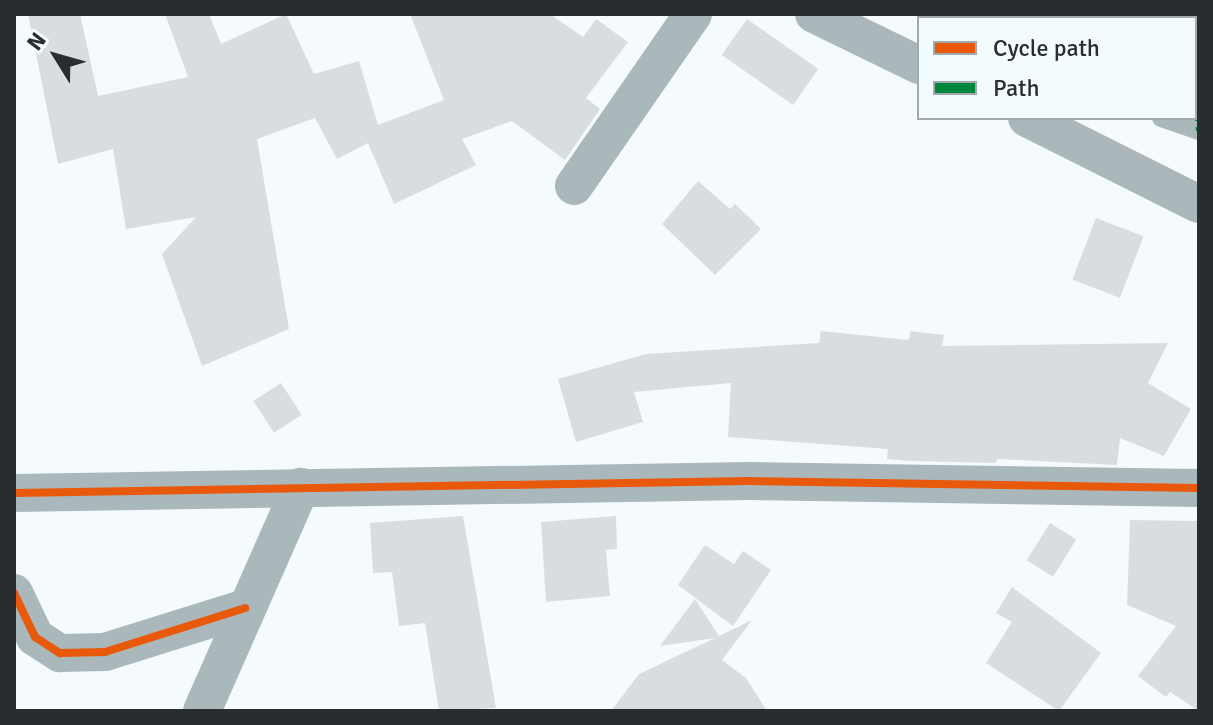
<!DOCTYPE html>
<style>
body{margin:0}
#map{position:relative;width:1213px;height:725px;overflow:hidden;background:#f5fbfc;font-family:Signika,sans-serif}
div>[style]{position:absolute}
.building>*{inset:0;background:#d8dedf;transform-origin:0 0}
.lane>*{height:18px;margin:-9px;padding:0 9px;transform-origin:9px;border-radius:9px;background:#abb8bb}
.street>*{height:38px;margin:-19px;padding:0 19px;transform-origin:19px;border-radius:19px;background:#abb8bb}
.quiet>*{height:6px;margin-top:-3px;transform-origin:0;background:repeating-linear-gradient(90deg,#00873e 0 12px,transparent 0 18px)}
.cycleway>*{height:8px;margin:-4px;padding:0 4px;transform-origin:4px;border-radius:4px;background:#e8590c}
span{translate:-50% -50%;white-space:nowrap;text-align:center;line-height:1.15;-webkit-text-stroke:6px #f2fcff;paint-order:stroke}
.frame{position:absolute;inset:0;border:16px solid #282e30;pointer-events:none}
.legend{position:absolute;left:917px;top:16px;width:280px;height:104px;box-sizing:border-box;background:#f2fcff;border:2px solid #a1aaac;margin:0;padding:10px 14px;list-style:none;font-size:24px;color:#282e30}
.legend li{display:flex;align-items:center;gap:16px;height:40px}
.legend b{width:40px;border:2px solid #a1aaac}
.north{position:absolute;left:16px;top:16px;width:80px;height:80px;-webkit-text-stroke:6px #f2fcff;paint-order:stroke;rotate:307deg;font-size:22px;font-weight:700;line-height:32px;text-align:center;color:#282e30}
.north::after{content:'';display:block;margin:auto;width:28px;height:36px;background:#282e30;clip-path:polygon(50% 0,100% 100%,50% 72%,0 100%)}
</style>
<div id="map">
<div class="building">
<div style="clip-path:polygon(28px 14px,80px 14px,98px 96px,188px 77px,165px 14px,209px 14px,221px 44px,286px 14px,314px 74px,359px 61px,378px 125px,444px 100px,410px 14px,550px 14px,583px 37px,596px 19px,628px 42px,586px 98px,600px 109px,565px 160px,512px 121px,462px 139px,476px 165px,394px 204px,368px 143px,337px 159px,315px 118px,257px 139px,289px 329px,202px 366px,162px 254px,196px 217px,126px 229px,113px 149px,58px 164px)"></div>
<div style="left:747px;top:19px;width:87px;height:44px;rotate:35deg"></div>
<div style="clip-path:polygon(698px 181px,730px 209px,735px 204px,761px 229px,715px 275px,662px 224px)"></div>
<div style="left:1096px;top:218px;width:51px;height:66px;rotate:21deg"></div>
<div style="clip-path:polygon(821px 331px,909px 340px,910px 331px,944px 335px,942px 346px,1168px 343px,1148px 383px,1191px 409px,1164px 456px,1120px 438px,1117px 465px,997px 459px,996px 463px,909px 461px,887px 459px,888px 449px,728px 437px,731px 383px,634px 392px,643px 422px,576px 442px,558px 379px,646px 354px,819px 343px)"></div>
<div style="left:281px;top:383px;width:38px;height:33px;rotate:57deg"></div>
<div style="clip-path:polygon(463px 516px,496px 708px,439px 711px,425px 623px,399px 626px,392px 572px,373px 573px,370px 523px)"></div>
<div style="clip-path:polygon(616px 516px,617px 549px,606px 550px,610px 596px,546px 602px,541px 522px)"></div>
<div style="clip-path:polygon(1130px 520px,1199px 521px,1199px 711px,1170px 692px,1166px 697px,1138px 676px,1176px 626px,1127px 605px)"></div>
<div style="left:1050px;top:523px;width:31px;height:44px;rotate:32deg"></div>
<div style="clip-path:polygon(705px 545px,734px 564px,743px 551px,771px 570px,733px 626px,678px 585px)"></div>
<div style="clip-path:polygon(1012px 587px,1101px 653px,1059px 711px,986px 663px,1012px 622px,996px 613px)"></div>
<div style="clip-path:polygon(695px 599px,719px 636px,752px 620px,722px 660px,746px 678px,767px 711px,611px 711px,639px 674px,715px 638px,660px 646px)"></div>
</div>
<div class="lane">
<div style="left:1061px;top:18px;width:4px;rotate:-63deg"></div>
<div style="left:1161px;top:118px;width:40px;rotate:18.9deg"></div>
</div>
<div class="street">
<div style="left:814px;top:14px;width:117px;rotate:25.9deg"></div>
<div style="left:1027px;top:118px;width:192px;rotate:26.6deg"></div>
<div style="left:574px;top:186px;width:209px;rotate:-55.3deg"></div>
<div style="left:14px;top:493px;width:735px;rotate:-0.94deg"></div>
<div style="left:749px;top:481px;width:450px;rotate:0.9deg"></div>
<div style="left:14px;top:593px;width:49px;rotate:64.5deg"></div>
<div style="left:35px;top:637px;width:30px;rotate:33deg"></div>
<div style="left:60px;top:653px;width:45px;rotate:-1.3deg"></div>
<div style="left:105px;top:652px;width:147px;rotate:-17.4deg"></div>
<div style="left:202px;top:711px;width:245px;rotate:-66.2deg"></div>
</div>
<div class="quiet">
<div style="left:1185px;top:14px;width:4px;rotate:90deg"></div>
<div style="left:1195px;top:91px;width:40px;rotate:84.3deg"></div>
</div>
<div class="cycleway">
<div style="left:14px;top:493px;width:735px;rotate:-0.94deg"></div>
<div style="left:749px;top:481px;width:450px;rotate:0.9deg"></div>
<div style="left:14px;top:593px;width:49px;rotate:64.5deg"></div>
<div style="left:35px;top:637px;width:30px;rotate:33deg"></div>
<div style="left:60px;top:653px;width:45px;rotate:-1.3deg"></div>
<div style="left:105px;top:652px;width:147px;rotate:-17.4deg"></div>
</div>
<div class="frame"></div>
<ul class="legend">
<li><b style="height:10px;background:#e8590c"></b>Cycle path</li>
<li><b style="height:10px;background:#00873e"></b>Path</li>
</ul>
<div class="north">N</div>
</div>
